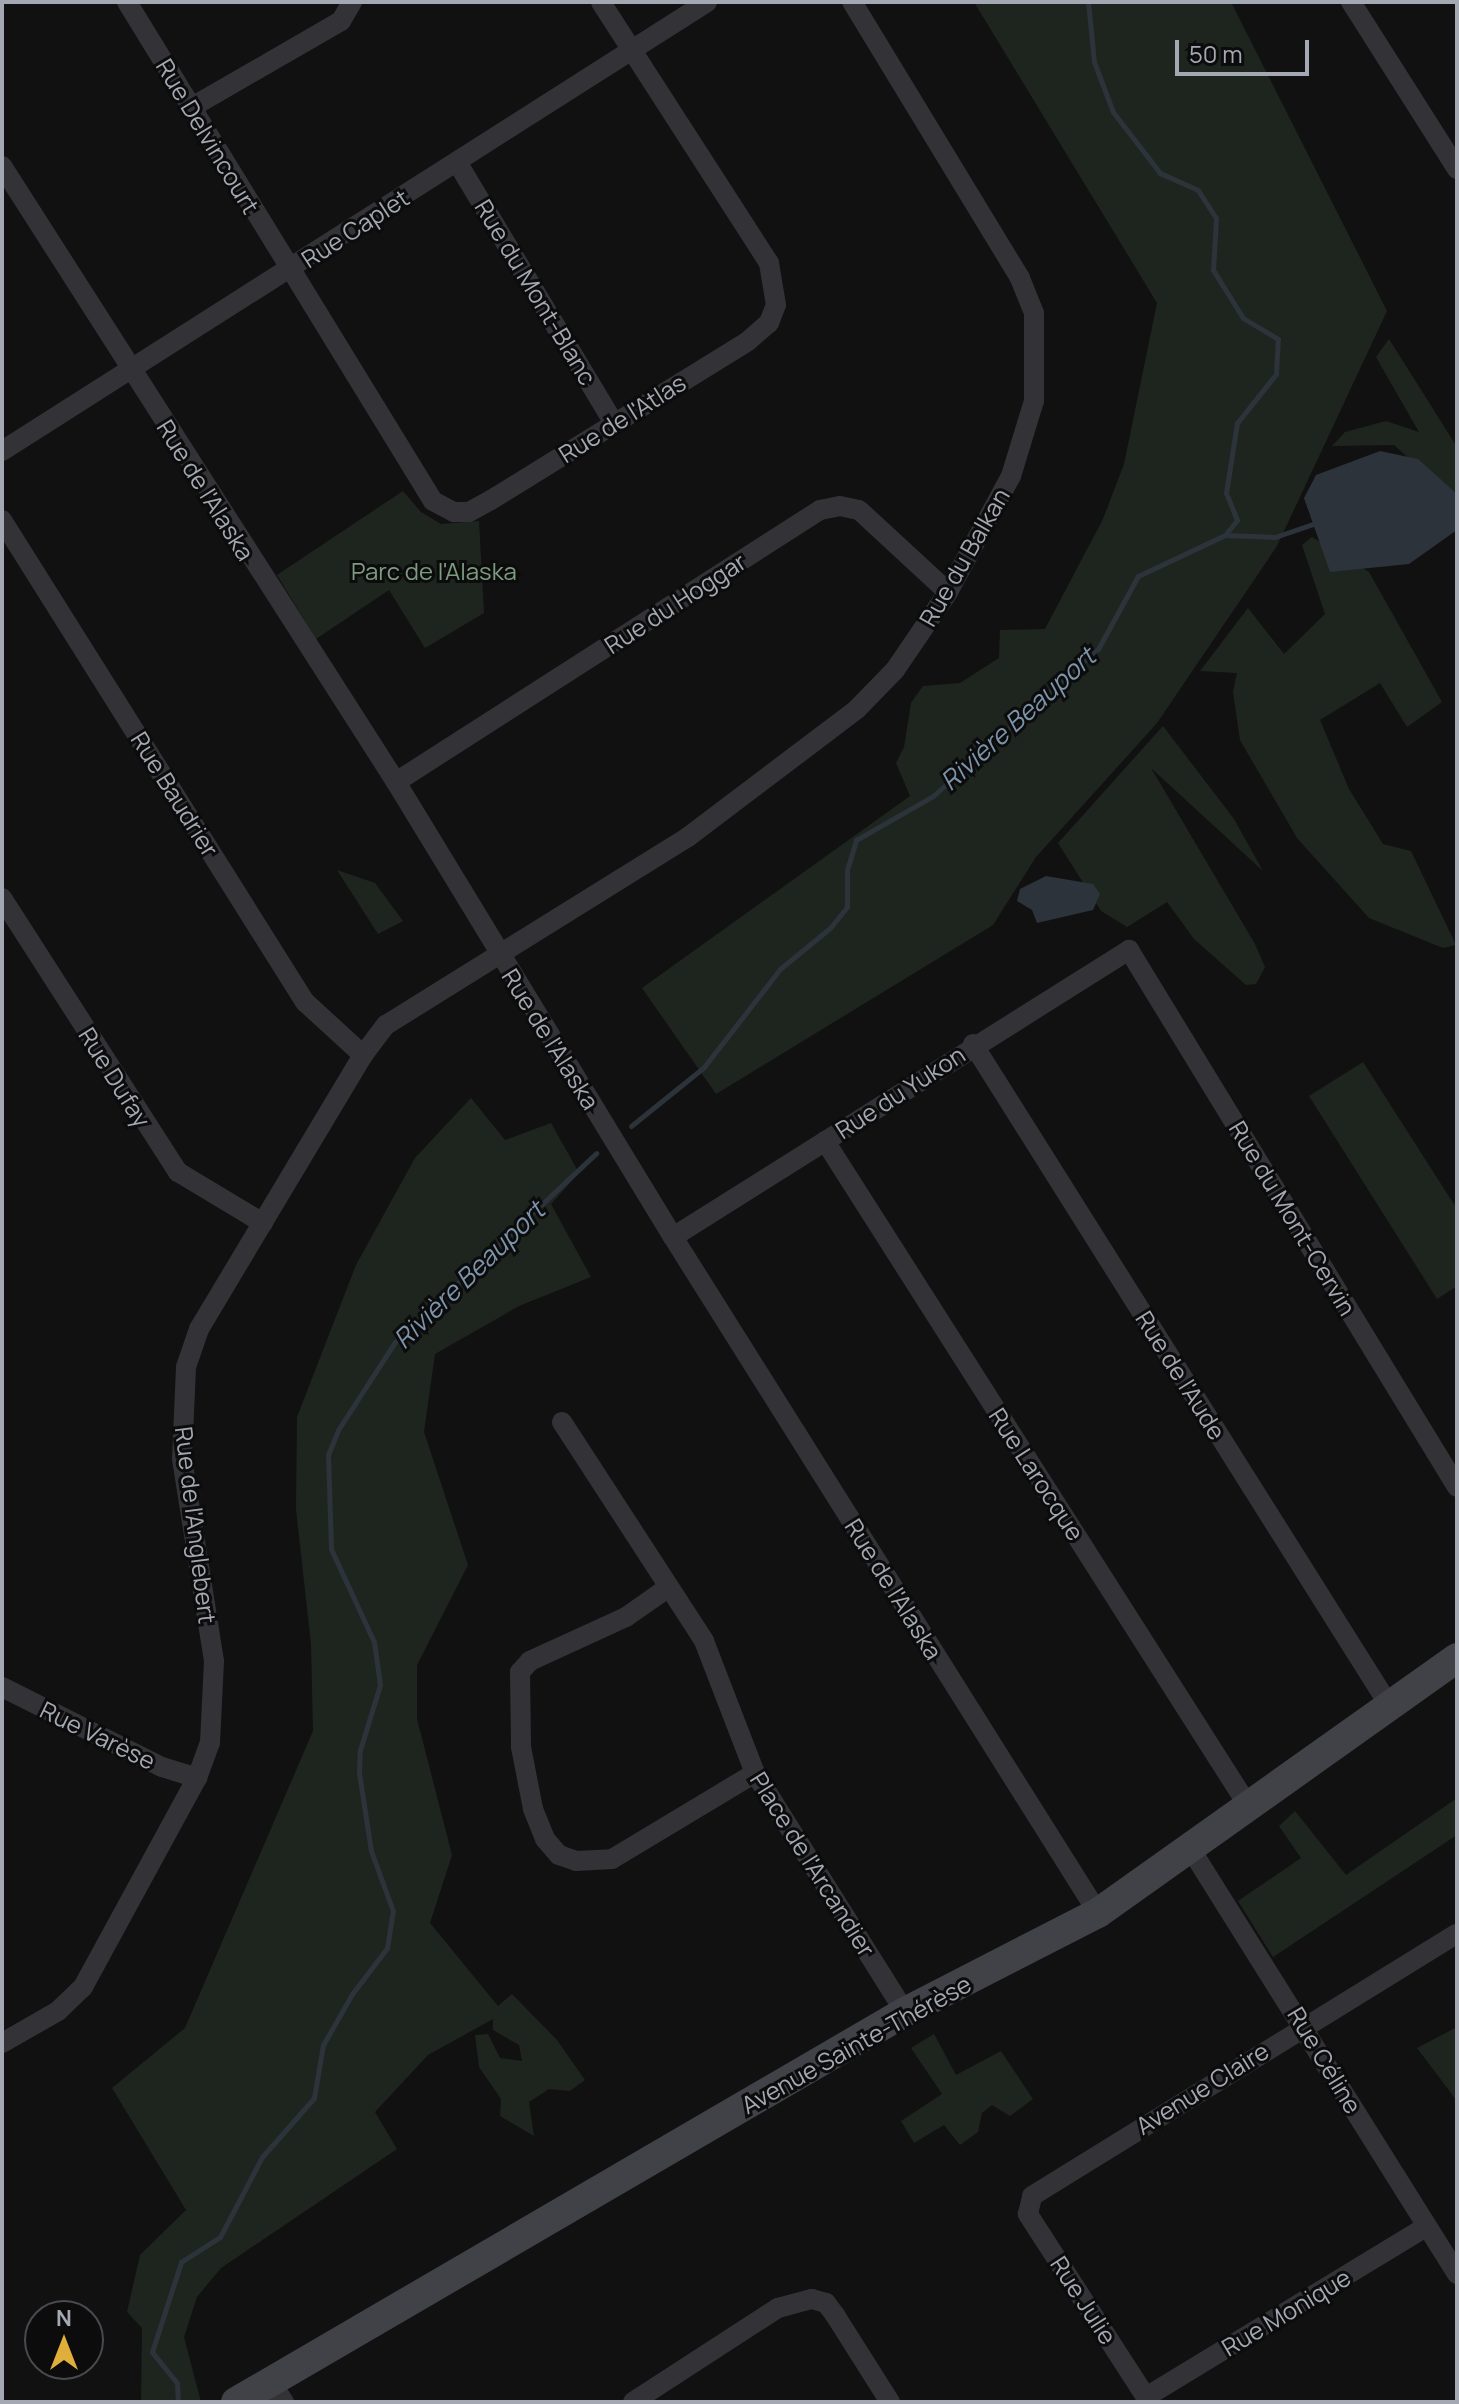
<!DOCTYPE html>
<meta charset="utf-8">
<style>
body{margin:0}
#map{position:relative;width:1459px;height:2404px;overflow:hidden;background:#111112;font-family:Manrope,sans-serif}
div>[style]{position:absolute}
.green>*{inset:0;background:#1e251f}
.water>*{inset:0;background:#2c333a}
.stream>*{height:5px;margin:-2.5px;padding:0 2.5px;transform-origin:2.5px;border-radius:2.5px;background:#2c333a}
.street>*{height:20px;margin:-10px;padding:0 10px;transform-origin:10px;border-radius:10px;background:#333337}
.secondary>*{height:30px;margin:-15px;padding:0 15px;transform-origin:15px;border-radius:15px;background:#414247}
span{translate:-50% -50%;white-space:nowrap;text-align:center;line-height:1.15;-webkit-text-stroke:6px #0c0c0d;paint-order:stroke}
.street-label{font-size:24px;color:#a4a8b2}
.park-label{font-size:24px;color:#7c9b7f}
.water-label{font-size:26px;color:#7d94aa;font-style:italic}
.frame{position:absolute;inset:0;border:4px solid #a4a8b2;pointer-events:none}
.north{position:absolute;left:24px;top:2300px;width:80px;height:80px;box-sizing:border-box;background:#0c0c0d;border:2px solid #494a4f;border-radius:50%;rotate:0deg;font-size:22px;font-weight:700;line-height:32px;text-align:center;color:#a4a8b2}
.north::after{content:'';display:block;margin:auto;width:28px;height:36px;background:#e0af3b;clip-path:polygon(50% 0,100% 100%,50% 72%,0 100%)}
.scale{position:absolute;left:1175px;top:40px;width:134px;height:36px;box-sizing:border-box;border:4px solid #a4a8b2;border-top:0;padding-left:10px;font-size:24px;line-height:28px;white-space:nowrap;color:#a4a8b2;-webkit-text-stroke:6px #0c0c0d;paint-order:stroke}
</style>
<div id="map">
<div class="green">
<div style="clip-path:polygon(974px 2px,1231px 2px,1387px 311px,1277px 546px,1157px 723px,1036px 857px,993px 925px,716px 1094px,642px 988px,910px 796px,896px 763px,904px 747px,911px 703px,923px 686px,960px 683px,999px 658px,1000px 630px,1045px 629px,1103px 519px,1124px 464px,1157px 303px)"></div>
<div style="clip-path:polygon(1389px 339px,1457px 447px,1457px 502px,1394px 445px,1332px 446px,1345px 432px,1386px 421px,1419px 432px,1376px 357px)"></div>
<div style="clip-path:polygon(403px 491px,421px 512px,441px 524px,479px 521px,484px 613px,425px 648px,389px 590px,316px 639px,277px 575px)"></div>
<div style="clip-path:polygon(1312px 537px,1369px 572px,1442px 702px,1407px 727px,1380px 683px,1320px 720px,1349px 789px,1383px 844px,1411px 851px,1456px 945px,1443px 948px,1369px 918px,1297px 838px,1240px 740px,1233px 692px,1237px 673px,1200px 671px,1248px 608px,1284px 654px,1325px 614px,1302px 545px)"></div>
<div style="clip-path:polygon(1163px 726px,1234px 819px,1263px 871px,1151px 768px,1255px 944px,1265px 967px,1256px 984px,1246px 985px,1194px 939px,1167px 902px,1127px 927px,1101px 911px,1058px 843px)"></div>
<div style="clip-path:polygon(337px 870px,375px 883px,403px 921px,378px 934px)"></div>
<div style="clip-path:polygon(1363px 1062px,1457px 1209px,1457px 1286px,1437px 1299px,1309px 1096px)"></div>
<div style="clip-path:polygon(471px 1098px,505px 1140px,551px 1123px,579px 1173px,551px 1204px,591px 1277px,519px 1306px,435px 1354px,424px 1432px,468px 1565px,417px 1665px,417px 1719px,452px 1855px,430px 1923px,498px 2006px,512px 1994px,557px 2040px,585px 2080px,570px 2091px,549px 2089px,529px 2102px,534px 2136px,500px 2116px,501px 2099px,479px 2067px,475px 2035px,488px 2034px,500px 2058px,522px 2061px,519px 2045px,493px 2030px,493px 2019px,428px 2055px,375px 2112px,397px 2149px,221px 2268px,197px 2297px,184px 2337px,201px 2402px,141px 2402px,142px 2328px,127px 2312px,140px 2255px,186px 2210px,112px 2088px,185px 2028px,313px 1731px,311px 1644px,296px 1509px,297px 1417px,356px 1265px,415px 1158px)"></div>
<div style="clip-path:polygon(1457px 1798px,1457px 1835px,1273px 1957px,1238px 1901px,1301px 1858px,1279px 1826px,1295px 1811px,1346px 1875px)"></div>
<div style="clip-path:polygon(1457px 2027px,1457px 2101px,1417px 2048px)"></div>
<div style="clip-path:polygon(934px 2034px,956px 2075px,1001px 2051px,1033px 2099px,1010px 2116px,992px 2105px,982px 2113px,978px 2132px,960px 2145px,944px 2125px,914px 2143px,901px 2121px,942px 2094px,911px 2048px)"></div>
</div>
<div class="water">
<div style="clip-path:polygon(1380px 451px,1418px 459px,1457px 494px,1457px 530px,1409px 564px,1330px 572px,1304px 498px,1316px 475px)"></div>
<div style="clip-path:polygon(1046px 876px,1093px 884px,1100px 894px,1093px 910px,1037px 923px,1032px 910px,1017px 901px,1020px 889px)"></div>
</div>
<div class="stream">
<div style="left:1225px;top:535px;width:50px;rotate:2.3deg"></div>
<div style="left:1275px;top:537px;width:39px;rotate:-19deg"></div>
<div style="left:631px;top:1126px;width:94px;rotate:-38.9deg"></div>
<div style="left:704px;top:1067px;width:124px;rotate:-52.2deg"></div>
<div style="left:780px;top:969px;width:65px;rotate:-39.4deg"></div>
<div style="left:830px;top:928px;width:27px;rotate:-51deg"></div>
<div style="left:847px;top:907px;width:37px;rotate:-90deg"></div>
<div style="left:847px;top:870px;width:31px;rotate:-73deg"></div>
<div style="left:856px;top:840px;width:89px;rotate:-29.7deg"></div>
<div style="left:933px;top:796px;width:221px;rotate:-41.7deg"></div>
<div style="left:1098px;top:649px;width:83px;rotate:-61.3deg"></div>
<div style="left:1138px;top:576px;width:96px;rotate:-25.2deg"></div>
<div style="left:1225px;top:535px;width:19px;rotate:-51deg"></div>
<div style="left:1237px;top:520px;width:29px;rotate:-112deg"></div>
<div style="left:1226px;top:493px;width:71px;rotate:-81.1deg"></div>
<div style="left:1237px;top:423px;width:63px;rotate:-51.5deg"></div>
<div style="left:1276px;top:374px;width:35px;rotate:-87deg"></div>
<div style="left:1278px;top:339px;width:41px;rotate:-149deg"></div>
<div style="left:1243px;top:318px;width:57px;rotate:-122deg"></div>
<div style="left:1213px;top:270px;width:52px;rotate:-86.7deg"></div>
<div style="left:1216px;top:218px;width:33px;rotate:-123deg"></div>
<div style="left:1198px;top:190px;width:42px;rotate:-155.9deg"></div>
<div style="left:1160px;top:173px;width:77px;rotate:-127.6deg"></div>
<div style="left:1113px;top:112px;width:53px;rotate:-110.8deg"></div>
<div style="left:1094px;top:62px;width:60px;rotate:-95.7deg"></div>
<div style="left:178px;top:2402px;width:19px;rotate:-93deg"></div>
<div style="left:177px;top:2383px;width:40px;rotate:-129deg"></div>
<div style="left:152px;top:2352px;width:95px;rotate:-72.1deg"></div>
<div style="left:181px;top:2262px;width:46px;rotate:-32.7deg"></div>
<div style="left:220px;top:2237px;width:90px;rotate:-62.3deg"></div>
<div style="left:262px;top:2157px;width:79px;rotate:-48.6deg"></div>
<div style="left:314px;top:2098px;width:54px;rotate:-80.4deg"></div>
<div style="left:323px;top:2045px;width:59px;rotate:-60.4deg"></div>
<div style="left:352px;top:1994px;width:58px;rotate:-52.7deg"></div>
<div style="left:387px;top:1948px;width:37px;rotate:-81deg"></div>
<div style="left:393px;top:1911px;width:64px;rotate:-110.1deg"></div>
<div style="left:371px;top:1851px;width:79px;rotate:-98.7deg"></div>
<div style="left:359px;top:1773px;width:23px;rotate:-88deg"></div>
<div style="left:360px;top:1750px;width:68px;rotate:-72.9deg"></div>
<div style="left:380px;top:1685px;width:43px;rotate:-97.9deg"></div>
<div style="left:374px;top:1642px;width:102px;rotate:-114.8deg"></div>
<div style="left:331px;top:1549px;width:94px;rotate:-91.8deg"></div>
<div style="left:328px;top:1455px;width:27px;rotate:-68deg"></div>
<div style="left:338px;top:1430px;width:105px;rotate:-57.1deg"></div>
<div style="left:395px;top:1342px;width:276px;rotate:-43.2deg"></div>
</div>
<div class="street">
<div style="left:127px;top:2px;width:585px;rotate:58.48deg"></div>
<div style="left:433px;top:501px;width:24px;rotate:28deg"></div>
<div style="left:454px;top:512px;width:15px"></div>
<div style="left:469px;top:512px;width:25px;rotate:-29deg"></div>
<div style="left:491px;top:500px;width:302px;rotate:-31.7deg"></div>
<div style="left:748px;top:341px;width:28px;rotate:-41deg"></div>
<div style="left:769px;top:323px;width:19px;rotate:-69deg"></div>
<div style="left:776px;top:305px;width:43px;rotate:-99.5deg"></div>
<div style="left:769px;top:263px;width:310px;rotate:-122.8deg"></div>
<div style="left:1351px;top:2px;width:198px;rotate:57.6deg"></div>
<div style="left:192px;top:107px;width:172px;rotate:-30deg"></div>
<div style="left:341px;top:21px;width:22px;rotate:-60deg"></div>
<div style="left:457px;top:162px;width:305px;rotate:59deg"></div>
<div style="left:2px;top:166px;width:731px;rotate:57.4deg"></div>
<div style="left:396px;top:782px;width:533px;rotate:58.67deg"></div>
<div style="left:673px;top:1237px;width:798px;rotate:57.84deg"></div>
<div style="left:2px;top:451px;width:836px;rotate:-32.49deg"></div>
<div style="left:2px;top:520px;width:569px;rotate:57.85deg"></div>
<div style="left:305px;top:1002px;width:79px;rotate:42.4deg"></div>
<div style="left:396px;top:782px;width:504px;rotate:-32.68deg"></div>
<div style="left:820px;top:510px;width:20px;rotate:-11deg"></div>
<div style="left:840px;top:506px;width:19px;rotate:12deg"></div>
<div style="left:859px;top:510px;width:121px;rotate:42.7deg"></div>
<div style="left:2px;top:898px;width:326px;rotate:57.3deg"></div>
<div style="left:178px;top:1172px;width:99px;rotate:31deg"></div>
<div style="left:973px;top:1044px;width:781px;rotate:57.82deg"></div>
<div style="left:825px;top:1141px;width:790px;rotate:57.52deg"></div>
<div style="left:673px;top:1237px;width:539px;rotate:-32.19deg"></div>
<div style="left:1129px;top:950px;width:629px;rotate:58.58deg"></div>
<div style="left:562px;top:1422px;width:261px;rotate:57deg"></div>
<div style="left:704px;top:1641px;width:142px;rotate:68.9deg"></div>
<div style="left:755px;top:1773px;width:282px;rotate:57.9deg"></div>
<div style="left:666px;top:1589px;width:49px;rotate:145deg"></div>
<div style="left:626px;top:1617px;width:106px;rotate:155.4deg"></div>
<div style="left:530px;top:1661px;width:15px;rotate:132deg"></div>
<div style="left:520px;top:1672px;width:75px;rotate:89.2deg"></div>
<div style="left:521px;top:1747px;width:63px;rotate:79deg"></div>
<div style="left:533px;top:1809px;width:32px;rotate:68deg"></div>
<div style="left:545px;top:1839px;width:21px;rotate:49deg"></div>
<div style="left:559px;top:1855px;width:18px;rotate:19deg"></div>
<div style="left:576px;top:1861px;width:36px;rotate:-3deg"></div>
<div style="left:612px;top:1859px;width:167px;rotate:-31deg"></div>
<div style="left:2px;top:1687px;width:179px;rotate:26.6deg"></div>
<div style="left:162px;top:1767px;width:37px;rotate:17deg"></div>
<div style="left:1190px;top:1848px;width:503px;rotate:57.92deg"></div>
<div style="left:2px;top:2043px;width:64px;rotate:-29.7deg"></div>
<div style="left:58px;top:2011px;width:35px;rotate:-44deg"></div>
<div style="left:83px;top:1987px;width:238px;rotate:-61.4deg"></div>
<div style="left:197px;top:1778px;width:37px;rotate:-70deg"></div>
<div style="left:210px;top:1743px;width:82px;rotate:-87.2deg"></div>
<div style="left:214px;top:1661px;width:205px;rotate:-99deg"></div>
<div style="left:182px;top:1459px;width:92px;rotate:-87.5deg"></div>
<div style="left:186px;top:1367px;width:40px;rotate:-71.1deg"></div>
<div style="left:199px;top:1329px;width:319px;rotate:-59.1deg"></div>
<div style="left:363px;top:1055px;width:38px;rotate:-53deg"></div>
<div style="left:386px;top:1025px;width:356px;rotate:-31.9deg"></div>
<div style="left:688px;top:837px;width:212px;rotate:-37.1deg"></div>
<div style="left:857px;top:709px;width:54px;rotate:-45.7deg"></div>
<div style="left:895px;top:670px;width:94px;rotate:-55.8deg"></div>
<div style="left:948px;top:592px;width:132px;rotate:-61.5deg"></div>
<div style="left:1011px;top:476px;width:78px;rotate:-73deg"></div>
<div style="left:1034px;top:401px;width:88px;rotate:-90deg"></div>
<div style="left:1034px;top:313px;width:38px;rotate:-112deg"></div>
<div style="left:1020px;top:278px;width:323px;rotate:-121.3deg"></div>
<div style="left:271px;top:2382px;width:24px;rotate:57deg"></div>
<div style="left:1146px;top:2397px;width:328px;rotate:-31.3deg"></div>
<div style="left:633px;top:2402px;width:173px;rotate:-33deg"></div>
<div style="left:778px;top:2308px;width:35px;rotate:-15deg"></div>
<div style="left:812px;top:2299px;width:15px;rotate:16deg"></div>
<div style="left:826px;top:2303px;width:15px;rotate:53deg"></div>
<div style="left:835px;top:2315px;width:103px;rotate:57.7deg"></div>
<div style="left:1149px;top:2402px;width:224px;rotate:-122.8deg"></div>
<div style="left:1028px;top:2214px;width:18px;rotate:-77deg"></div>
<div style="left:1032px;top:2196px;width:499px;rotate:-31.7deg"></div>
</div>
<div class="secondary">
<div style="left:236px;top:2402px;width:774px;rotate:-30.24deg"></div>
<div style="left:905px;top:2012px;width:217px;rotate:-27.2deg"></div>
<div style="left:1098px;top:1913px;width:440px;rotate:-35.4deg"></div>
</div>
<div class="street-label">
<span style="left:208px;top:136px;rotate:59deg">Rue Delvincourt</span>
<span style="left:355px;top:228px;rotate:-33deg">Rue Caplet</span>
<span style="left:536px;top:292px;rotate:59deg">Rue du Mont-Blanc</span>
<span style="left:622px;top:418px;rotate:-32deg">Rue de l'Atlas</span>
<span style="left:206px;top:490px;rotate:58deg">Rue de l'Alaska</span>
<span style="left:964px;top:557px;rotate:-60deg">Rue du Balkan</span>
<span style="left:675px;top:603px;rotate:-33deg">Rue du Hoggar</span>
<span style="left:175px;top:794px;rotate:58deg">Rue Baudrier</span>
<span style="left:551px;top:1039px;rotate:58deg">Rue de l'Alaska</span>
<span style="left:115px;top:1077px;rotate:58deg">Rue Dufay</span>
<span style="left:900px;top:1092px;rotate:-33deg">Rue du Yukon</span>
<span style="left:1293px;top:1218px;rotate:59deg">Rue du Mont-Cervin</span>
<span style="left:1181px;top:1375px;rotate:58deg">Rue de l'Aude</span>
<span style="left:1037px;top:1474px;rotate:57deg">Rue Larocque</span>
<span style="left:196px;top:1525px;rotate:83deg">Rue de l'Anglebert</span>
<span style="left:894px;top:1589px;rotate:58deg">Rue de l'Alaska</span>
<span style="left:98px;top:1735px;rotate:26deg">Rue Varèse</span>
<span style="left:813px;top:1864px;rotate:58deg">Place de l'Arcandier</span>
<span style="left:856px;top:2044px;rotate:-29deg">Avenue Sainte-Thérèse</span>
<span style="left:1325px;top:2060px;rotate:59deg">Rue Céline</span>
<span style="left:1202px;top:2088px;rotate:-32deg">Avenue Claire</span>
<span style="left:1084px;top:2300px;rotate:57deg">Rue Julie</span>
<span style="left:1286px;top:2312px;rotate:-31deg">Rue Monique</span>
</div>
<div class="park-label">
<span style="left:434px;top:571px">Parc de l'Alaska</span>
</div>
<div class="water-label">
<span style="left:1018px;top:719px;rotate:-42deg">Rivière Beauport</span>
<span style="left:469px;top:1275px;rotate:-44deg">Rivière Beauport</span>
</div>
<div class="frame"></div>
<div class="north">N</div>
<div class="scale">50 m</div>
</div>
